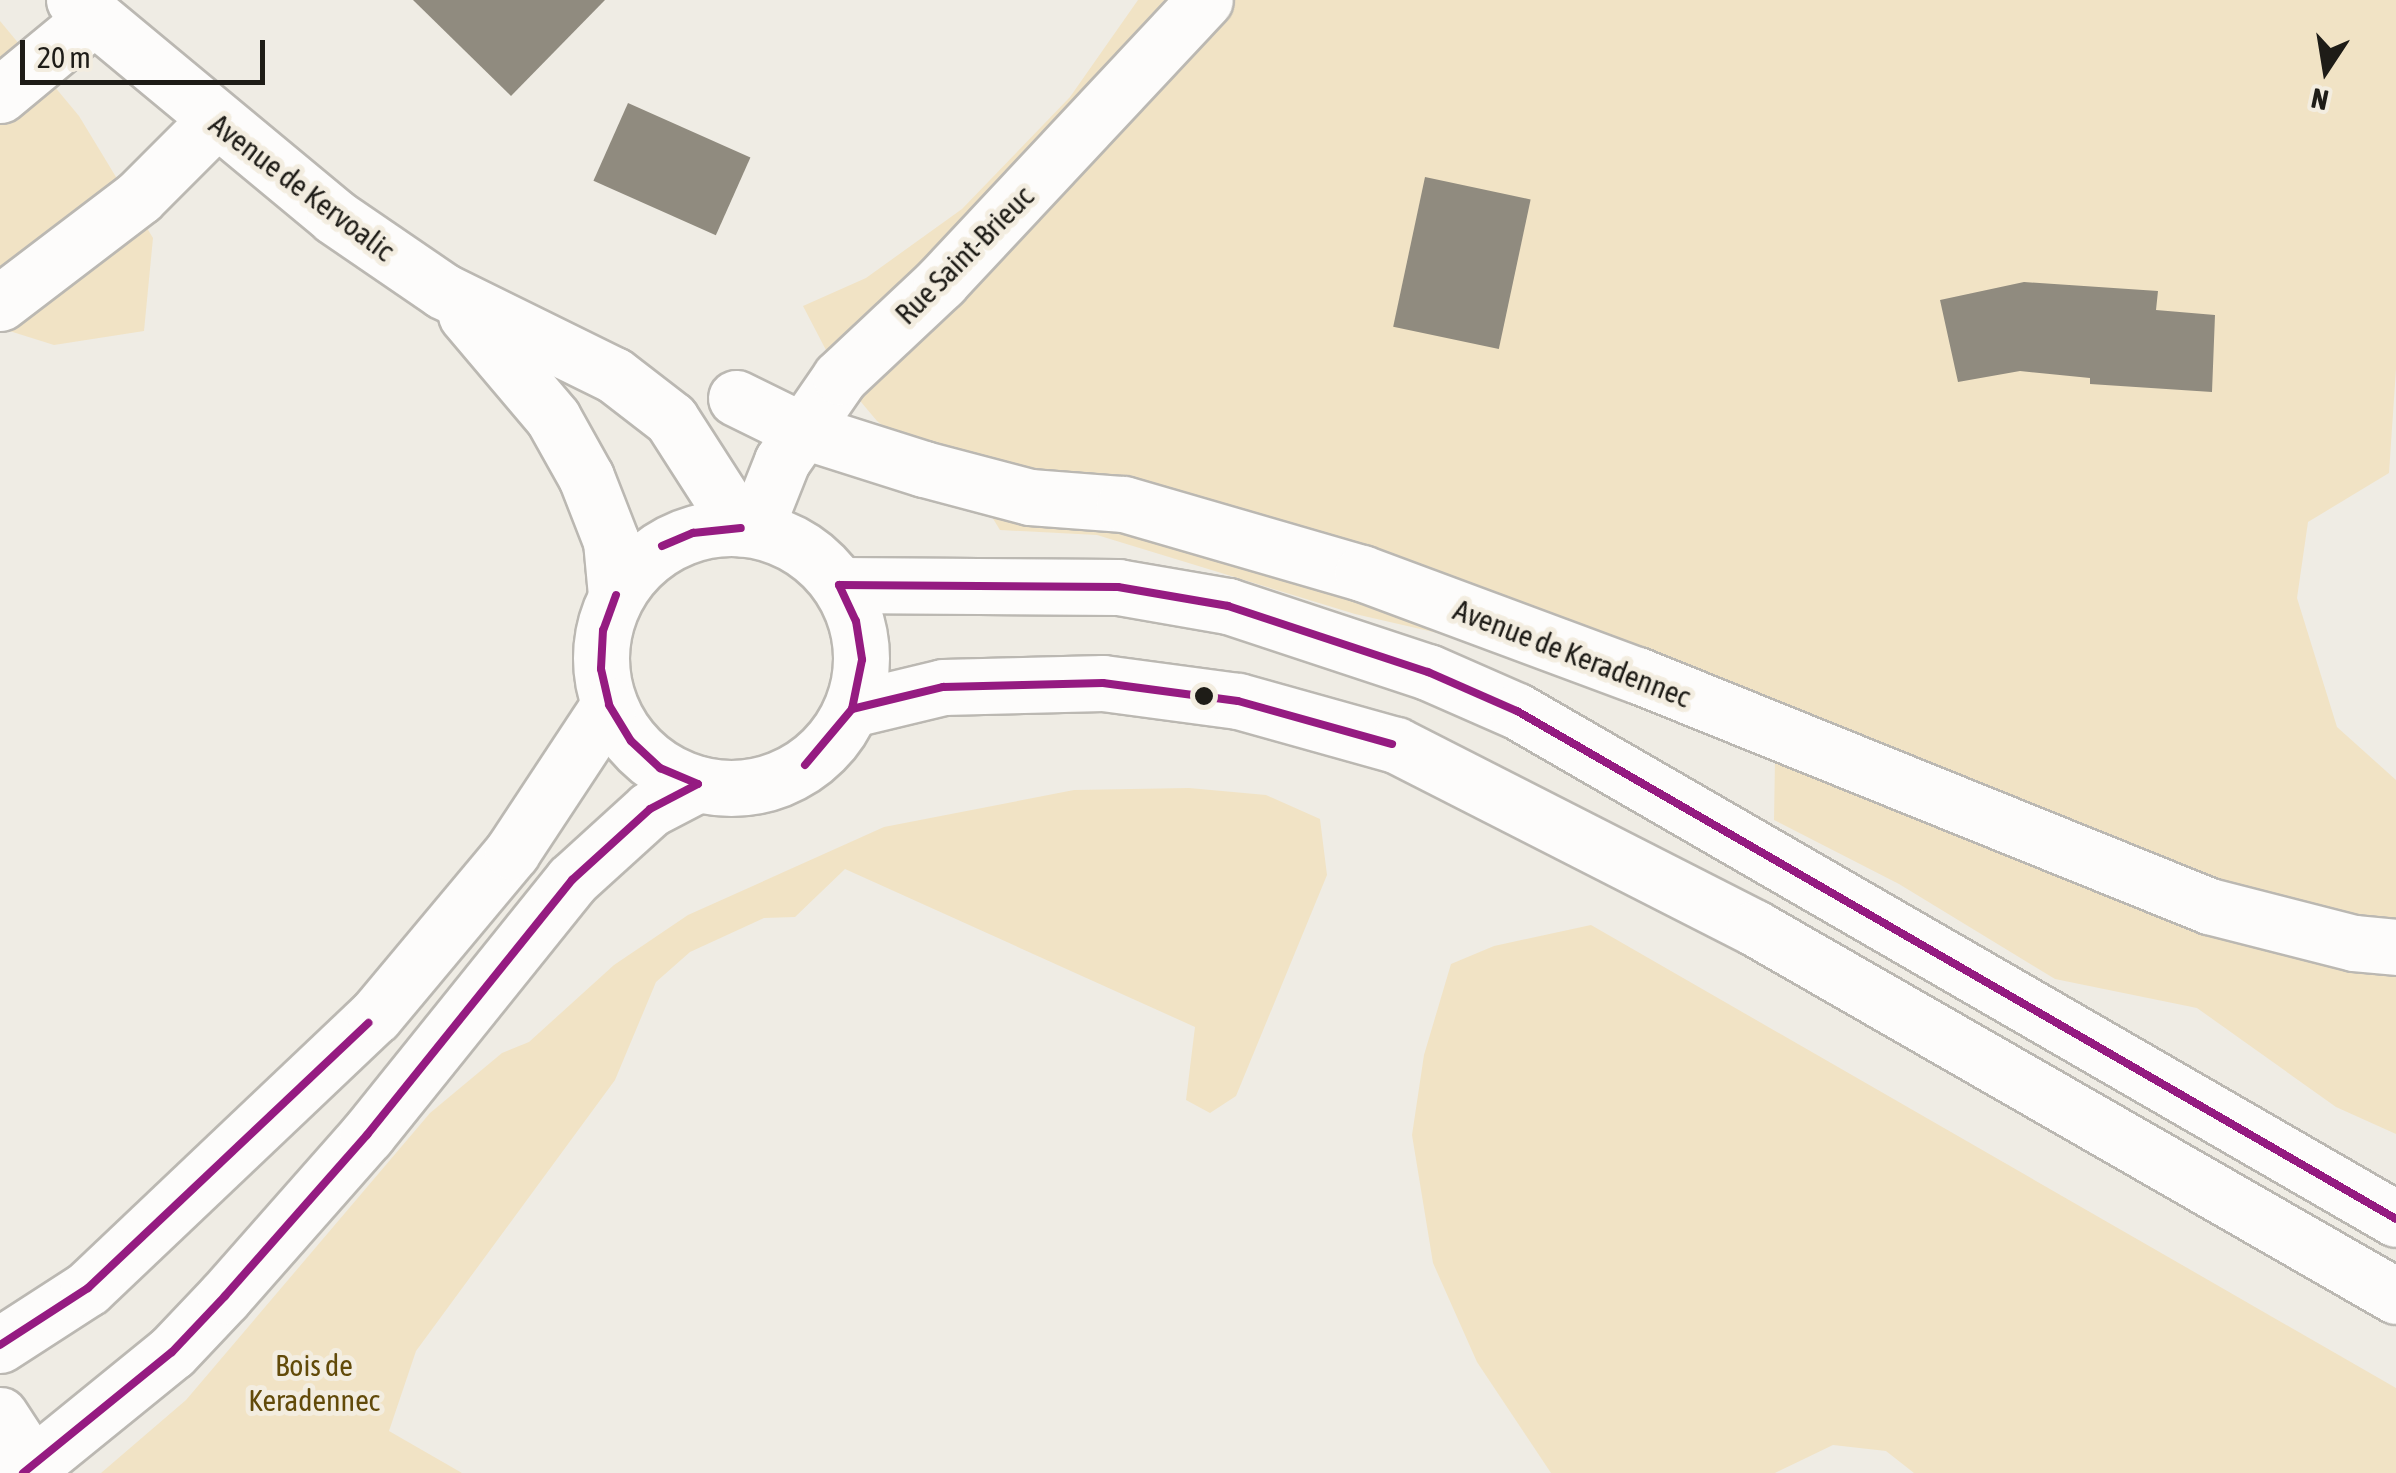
<!DOCTYPE html>
<style>
body{margin:0}
#map{position:relative;width:2396px;height:1473px;overflow:hidden;background:#efece4;font-family:"Asap Condensed",sans-serif}
div>[style]{position:absolute}
.green>*{inset:0;background:#f1e3c5}
.building>*{inset:0;background:#908b7f;transform-origin:0 0}
.roads{filter:drop-shadow(2px 0 #bbb8b2) drop-shadow(-2px 0 #bbb8b2) drop-shadow(0 2px #bbb8b2) drop-shadow(0 -2px #bbb8b2)}
.minor>*{height:55px;margin:-27.5px;padding:0 27.5px;transform-origin:27.5px;border-radius:27.5px;background:#fdfcfb}
.minor>.ring{margin:-27.5px;padding:0;box-sizing:content-box;background:none;border:55px solid #fdfcfb;border-radius:50%}
.bus-1>*{height:8px;margin:-4px;padding:0 4px;transform-origin:4px;border-radius:4px;background:#951b81}
.dots>*{width:28px;height:28px;translate:-50% -50%;box-sizing:border-box;border:5px solid #f3ede0;border-radius:50%}
span{translate:-50% -50%;white-space:nowrap;text-align:center;line-height:1.15;-webkit-text-stroke:10px #f3ede0;paint-order:stroke}
.street-label{font-size:30px;color:#1e1c17}
.park-label{font-size:30px;color:#624a09}
.north{position:absolute;left:2276px;top:20px;width:100px;height:100px;-webkit-text-stroke:8px #f3ede0;paint-order:stroke;rotate:192deg;font-size:28px;font-weight:700;line-height:40px;text-align:center;color:#1e1c17}
.north::after{content:'';display:block;margin:auto;width:35px;height:45px;background:#1e1c17;clip-path:polygon(50% 0,100% 100%,50% 72%,0 100%)}
.scale{position:absolute;left:20px;top:40px;width:245px;height:45px;box-sizing:border-box;border:5px solid #1e1c17;border-top:0;padding-left:12px;font-size:30px;line-height:35px;white-space:nowrap;color:#1e1c17;-webkit-text-stroke:8px #f3ede0;paint-order:stroke}
</style>
<div id="map">
<div class="green">
<div style="clip-path:polygon(1138px 0,2396px 0,2396px 369px,2389px 473px,2308px 522px,2297px 598px,2337px 727px,2396px 780px,2396px 1134px,2336px 1107px,2197px 1008px,2055px 979px,1899px 884px,1774px 820px,1775px 760px,1734px 701px,1355px 614px,1097px 535px,1000px 530px,960px 465px,906px 443px,877px 421px,840px 377px,803px 306px,866px 278px,962px 209px,1070px 97px)"></div>
<div style="clip-path:polygon(0 21px,79px 116px,153px 238px,144px 331px,54px 345px,0 328px)"></div>
<div style="clip-path:polygon(1189px 788px,1266px 795px,1320px 819px,1327px 875px,1236px 1096px,1210px 1113px,1186px 1100px,1195px 1027px,845px 869px,795px 917px,764px 918px,690px 952px,656px 982px,615px 1080px,416px 1351px,389px 1431px,462px 1473px,101px 1473px,186px 1400px,430px 1113px,502px 1053px,529px 1042px,614px 965px,688px 915px,884px 827px,1074px 790px)"></div>
<div style="clip-path:polygon(1591px 925px,2396px 1388px,2396px 1473px,1914px 1473px,1886px 1451px,1833px 1445px,1775px 1473px,1551px 1473px,1477px 1362px,1433px 1263px,1412px 1135px,1424px 1055px,1451px 964px,1494px 946px)"></div>
</div>
<div class="building">
<div style="clip-path:polygon(413px 0,605px 0,511px 96px)"></div>
<div style="left:628px;top:103px;width:134px;height:85px;rotate:24deg"></div>
<div style="left:1425px;top:177px;width:108px;height:153px;rotate:12deg"></div>
<div style="clip-path:polygon(2024px 282px,2158px 291px,2156px 310px,2215px 315px,2212px 392px,2090px 384px,2090px 378px,2020px 371px,1958px 382px,1940px 300px)"></div>
</div>
<div class="roads">
<div class="minor">
<div style="left:74px;top:0;width:339px;rotate:39.7deg"></div>
<div style="left:335px;top:217px;width:131px;rotate:34.4deg"></div>
<div style="left:443px;top:291px;width:191px;rotate:26.2deg"></div>
<div style="left:614px;top:375px;width:72px;rotate:37.7deg"></div>
<div style="left:671px;top:419px;width:130px;rotate:57.3deg"></div>
<div style="left:0;top:95px;width:119px;rotate:-39.6deg"></div>
<div style="left:0;top:303px;width:175px;rotate:-37.3deg"></div>
<div style="left:139px;top:197px;width:106px;rotate:-45deg"></div>
<div style="left:466px;top:315px;width:135px;rotate:49.8deg"></div>
<div style="left:553px;top:418px;width:68px;rotate:60.8deg"></div>
<div style="left:586px;top:477px;width:69px;rotate:68.7deg"></div>
<div style="left:611px;top:541px;width:54px;rotate:84.7deg"></div>
<div style="left:736px;top:398px;width:72px;rotate:26.2deg"></div>
<div style="left:801px;top:430px;width:129px;rotate:17.6deg"></div>
<div style="left:924px;top:469px;width:110px;rotate:14.8deg"></div>
<div style="left:1030px;top:497px;width:94px;rotate:4.3deg"></div>
<div style="left:1124px;top:504px;width:248px;rotate:16.2deg"></div>
<div style="left:1362px;top:573px;width:293px;rotate:20.4deg"></div>
<div style="left:1637px;top:675px;width:617px;rotate:21.99deg"></div>
<div style="left:2209px;top:906px;width:150px;rotate:14.3deg"></div>
<div style="left:2354px;top:943px;width:42px;rotate:5.4deg"></div>
<div class="ring" style="left:601px;top:528px;width:205px;height:205px"></div>
<div style="left:755px;top:529px;width:73px;rotate:-68.3deg"></div>
<div style="left:782px;top:461px;width:102px;rotate:-55.4deg"></div>
<div style="left:840px;top:377px;width:139px;rotate:-43.2deg"></div>
<div style="left:941px;top:282px;width:386px;rotate:-46.9deg"></div>
<div style="left:839px;top:585px;width:279px;rotate:0.4deg"></div>
<div style="left:1118px;top:587px;width:112px;rotate:9.8deg"></div>
<div style="left:1228px;top:606px;width:211px;rotate:18.3deg"></div>
<div style="left:1428px;top:672px;width:97px;rotate:23.7deg"></div>
<div style="left:1517px;top:711px;width:1015px;rotate:30.02deg"></div>
<div style="left:852px;top:709px;width:94px;rotate:-13.6deg"></div>
<div style="left:943px;top:687px;width:160px;rotate:-1.4deg"></div>
<div style="left:1103px;top:683px;width:136px;rotate:7.6deg"></div>
<div style="left:1238px;top:701px;width:164px;rotate:15.6deg"></div>
<div style="left:1396px;top:745px;width:403px;rotate:27deg"></div>
<div style="left:1755px;top:928px;width:739px;rotate:29.86deg"></div>
<div style="left:0;top:1345px;width:105px;rotate:-32.9deg"></div>
<div style="left:88px;top:1288px;width:395px;rotate:-43.5deg"></div>
<div style="left:375px;top:1016px;width:214px;rotate:-50.1deg"></div>
<div style="left:512px;top:852px;width:176px;rotate:-56.6deg"></div>
<div style="left:0;top:1415px;width:69px;rotate:56.8deg"></div>
<div style="left:23px;top:1473px;width:192px;rotate:-39.1deg"></div>
<div style="left:172px;top:1352px;width:77px;rotate:-46.6deg"></div>
<div style="left:225px;top:1296px;width:215px;rotate:-48.6deg"></div>
<div style="left:367px;top:1135px;width:327px;rotate:-51.2deg"></div>
<div style="left:572px;top:880px;width:105px;rotate:-42.3deg"></div>
<div style="left:650px;top:809px;width:54px;rotate:-27.5deg"></div>
</div>
</div>
<div class="bus-1">
<div style="left:662px;top:546px;width:34px;rotate:-23deg"></div>
<div style="left:693px;top:533px;width:48px;rotate:-5.9deg"></div>
<div style="left:839px;top:585px;width:279px;rotate:0.4deg"></div>
<div style="left:1118px;top:587px;width:112px;rotate:9.8deg"></div>
<div style="left:1228px;top:606px;width:211px;rotate:18.3deg"></div>
<div style="left:1428px;top:672px;width:97px;rotate:23.7deg"></div>
<div style="left:1517px;top:711px;width:1015px;rotate:30.02deg"></div>
<div style="left:839px;top:585px;width:40px;rotate:65deg"></div>
<div style="left:856px;top:621px;width:39px;rotate:81deg"></div>
<div style="left:616px;top:595px;width:37px;rotate:110deg"></div>
<div style="left:603px;top:630px;width:39px;rotate:93deg"></div>
<div style="left:601px;top:669px;width:37px;rotate:77deg"></div>
<div style="left:609px;top:705px;width:42px;rotate:58.6deg"></div>
<div style="left:631px;top:741px;width:40px;rotate:43deg"></div>
<div style="left:660px;top:768px;width:41px;rotate:22.8deg"></div>
<div style="left:852px;top:709px;width:94px;rotate:-13.6deg"></div>
<div style="left:943px;top:687px;width:160px;rotate:-1.4deg"></div>
<div style="left:1103px;top:683px;width:136px;rotate:7.6deg"></div>
<div style="left:1238px;top:701px;width:160px;rotate:15.6deg"></div>
<div style="left:805px;top:765px;width:73px;rotate:-50deg"></div>
<div style="left:852px;top:709px;width:50px;rotate:-78.5deg"></div>
<div style="left:0;top:1345px;width:105px;rotate:-32.9deg"></div>
<div style="left:88px;top:1288px;width:386px;rotate:-43.4deg"></div>
<div style="left:23px;top:1473px;width:192px;rotate:-39.1deg"></div>
<div style="left:172px;top:1352px;width:77px;rotate:-46.6deg"></div>
<div style="left:225px;top:1296px;width:215px;rotate:-48.6deg"></div>
<div style="left:367px;top:1135px;width:327px;rotate:-51.2deg"></div>
<div style="left:572px;top:880px;width:105px;rotate:-42.3deg"></div>
<div style="left:650px;top:809px;width:54px;rotate:-27.5deg"></div>
</div>
<div class="dots">
<div style="left:1204px;top:696px;background:#1e1c17"></div>
</div>
<div class="street-label">
<span style="left:302px;top:187px;rotate:37deg">Avenue de Kervoalic</span>
<span style="left:964px;top:255px;rotate:-45deg">Rue Saint-Brieuc</span>
<span style="left:1572px;top:653px;rotate:21deg">Avenue de Keradennec</span>
</div>
<div class="park-label">
<span style="left:314px;top:1382px">Bois de<br>Keradennec</span>
</div>
<div class="north">N</div>
<div class="scale">20 m</div>
</div>
